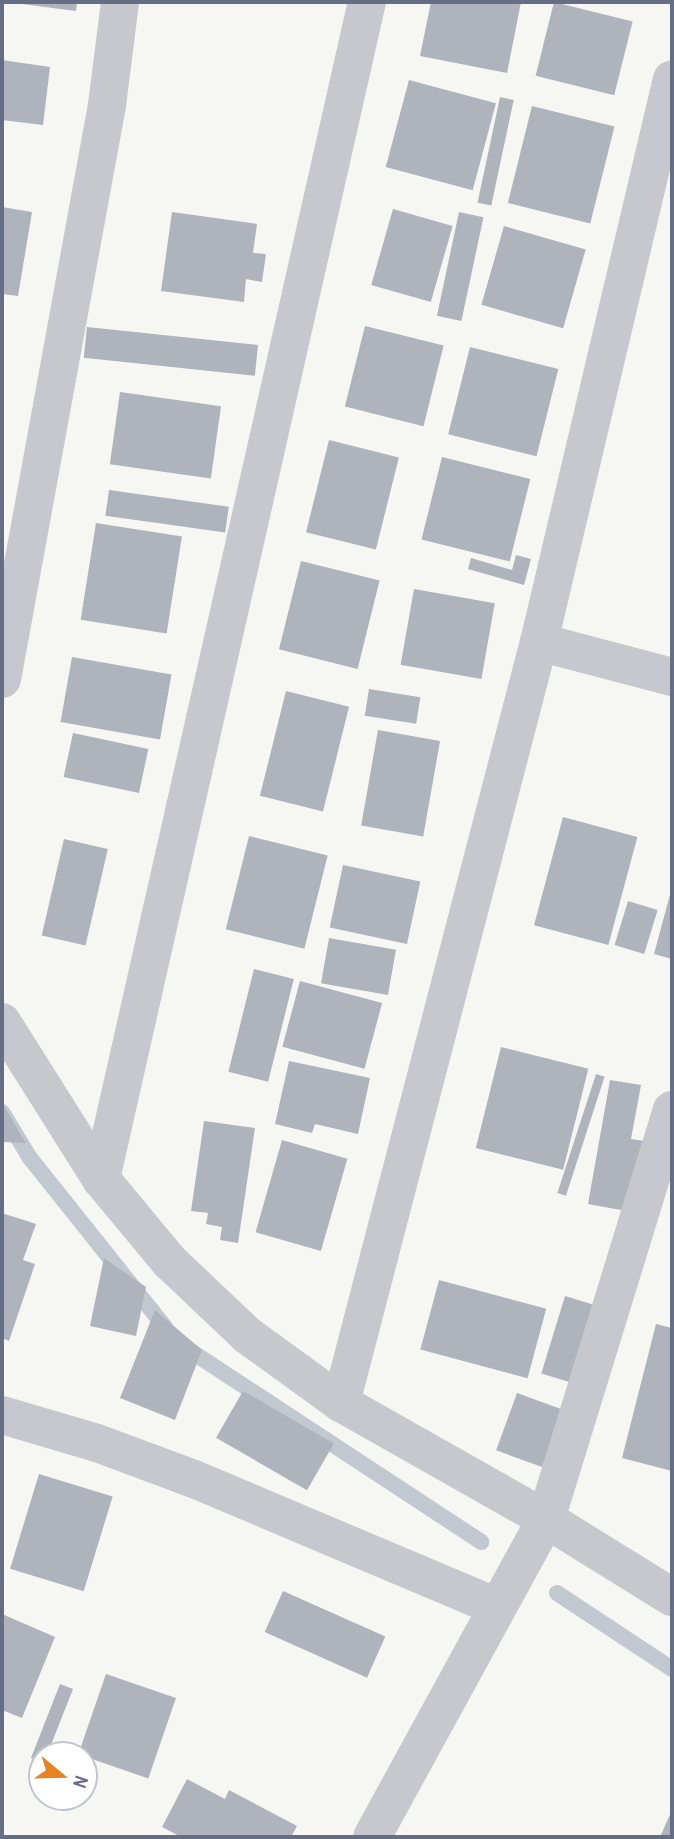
<!DOCTYPE html>
<style>
body{margin:0}
#map{position:relative;width:674px;height:1839px;overflow:hidden;background:#f6f7f3;font-family:"Archivo Narrow",sans-serif}
div>[style]{position:absolute}
.stream>*{height:16px;margin:-8px;padding:0 8px;transform-origin:8px;border-radius:8px;background:#c1c8cf}
.building>*{inset:0;background:#aeb3bc;transform-origin:0 0}
.minor>*{height:38px;margin:-19px;padding:0 19px;transform-origin:19px;border-radius:19px;background:#c7c8cd}
span{translate:-50% -50%;white-space:nowrap;text-align:center;line-height:1.15;-webkit-text-stroke:7px #fff;paint-order:stroke}
.frame{position:absolute;inset:0;border:4px solid #656e85;pointer-events:none}
.north{position:absolute;left:28px;top:1741px;width:70px;height:70px;box-sizing:border-box;background:#fff;border:2px solid #c1c5ce;border-radius:50%;rotate:109deg;font-size:19px;font-weight:700;line-height:28px;text-align:center;color:#656e85}
.north::after{content:'';display:block;margin:auto;width:24px;height:32px;background:#e68423;clip-path:polygon(50% 0,100% 100%,50% 72%,0 100%)}
</style>
<div id="map">
<div class="stream">
<div style="left:2px;top:1112px;width:54px;rotate:58.7deg"></div>
<div style="left:30px;top:1158px;width:216px;rotate:51.4deg"></div>
<div style="left:183px;top:1346px;width:357px;rotate:33.3deg"></div>
<div style="left:557px;top:1593px;width:138px;rotate:33.5deg"></div>
</div>
<div class="building">
<div style="clip-path:polygon(6px 2px,77px 2px,76px 11px)"></div>
<div style="clip-path:polygon(431px 2px,521px 2px,507px 73px,420px 56px)"></div>
<div style="left:554px;top:2px;width:81px;height:76px;rotate:14deg"></div>
<div style="clip-path:polygon(2px 60px,50px 67px,43px 125px,2px 120px)"></div>
<div style="left:409px;top:80px;width:90px;height:90px;rotate:15deg"></div>
<div style="left:500px;top:97px;width:14px;height:108px;rotate:12deg"></div>
<div style="left:532px;top:106px;width:85px;height:100px;rotate:14deg"></div>
<div style="clip-path:polygon(2px 207px,32px 212px,18px 296px,2px 294px)"></div>
<div style="left:393px;top:209px;width:62px;height:79px;rotate:16deg"></div>
<div style="clip-path:polygon(172px 212px,257px 224px,253px 253px,266px 254px,262px 282px,246px 279px,244px 302px,161px 291px)"></div>
<div style="left:459px;top:212px;width:25px;height:106px;rotate:12deg"></div>
<div style="left:504px;top:226px;width:85px;height:82px;rotate:16deg"></div>
<div style="left:365px;top:326px;width:81px;height:83px;rotate:14deg"></div>
<div style="left:87px;top:327px;width:172px;height:31px;rotate:6deg"></div>
<div style="left:470px;top:347px;width:91px;height:90px;rotate:14deg"></div>
<div style="left:120px;top:392px;width:102px;height:73px;rotate:8deg"></div>
<div style="left:329px;top:440px;width:72px;height:95px;rotate:14deg"></div>
<div style="left:442px;top:457px;width:91px;height:85px;rotate:14deg"></div>
<div style="left:109px;top:490px;width:121px;height:26px;rotate:8deg"></div>
<div style="left:96px;top:523px;width:87px;height:98px;rotate:9deg"></div>
<div style="clip-path:polygon(516px 555px,531px 559px,524px 585px,468px 569px,471px 558px,512px 570px)"></div>
<div style="left:301px;top:561px;width:81px;height:91px;rotate:14deg"></div>
<div style="left:414px;top:589px;width:82px;height:77px;rotate:10deg"></div>
<div style="left:72px;top:657px;width:101px;height:66px;rotate:10deg"></div>
<div style="left:369px;top:689px;width:52px;height:27px;rotate:9deg"></div>
<div style="left:286px;top:691px;width:65px;height:108px;rotate:14deg"></div>
<div style="left:378px;top:730px;width:63px;height:97px;rotate:10deg"></div>
<div style="left:73px;top:733px;width:77px;height:45px;rotate:12deg"></div>
<div style="left:563px;top:817px;width:77px;height:112px;rotate:15deg"></div>
<div style="left:249px;top:836px;width:81px;height:96px;rotate:14deg"></div>
<div style="left:64px;top:839px;width:45px;height:99px;rotate:13deg"></div>
<div style="left:343px;top:865px;width:79px;height:64px;rotate:12deg"></div>
<div style="clip-path:polygon(671px 891px,672px 891px,672px 959px,654px 954px)"></div>
<div style="left:628px;top:901px;width:31px;height:46px;rotate:17deg"></div>
<div style="left:329px;top:938px;width:68px;height:46px;rotate:10deg"></div>
<div style="left:254px;top:969px;width:41px;height:106px;rotate:14deg"></div>
<div style="left:300px;top:981px;width:85px;height:68px;rotate:15deg"></div>
<div style="left:501px;top:1047px;width:90px;height:104px;rotate:14deg"></div>
<div style="clip-path:polygon(289px 1061px,370px 1078px,358px 1134px,315px 1124px,312px 1133px,275px 1124px)"></div>
<div style="left:596px;top:1074px;width:9px;height:125px;rotate:18deg"></div>
<div style="clip-path:polygon(610px 1080px,641px 1085px,631px 1139px,645px 1141px,632px 1212px,588px 1204px)"></div>
<div style="clip-path:polygon(2px 1103px,26px 1143px,2px 1142px)"></div>
<div style="clip-path:polygon(204px 1121px,255px 1128px,238px 1243px,220px 1240px,222px 1227px,206px 1224px,208px 1213px,191px 1211px)"></div>
<div style="left:282px;top:1140px;width:68px;height:96px;rotate:16deg"></div>
<div style="clip-path:polygon(2px 1213px,36px 1224px,23px 1260px,35px 1264px,9px 1341px,2px 1338px)"></div>
<div style="clip-path:polygon(104px 1258px,146px 1287px,136px 1336px,90px 1326px)"></div>
<div style="left:439px;top:1280px;width:111px;height:72px;rotate:15deg"></div>
<div style="left:565px;top:1296px;width:30px;height:81px;rotate:17deg"></div>
<div style="clip-path:polygon(155px 1310px,202px 1350px,175px 1420px,120px 1398px)"></div>
<div style="clip-path:polygon(656px 1324px,672px 1328px,672px 1471px,622px 1458px)"></div>
<div style="left:243px;top:1391px;width:105px;height:54px;rotate:30deg"></div>
<div style="left:517px;top:1393px;width:49px;height:61px;rotate:20deg"></div>
<div style="left:39px;top:1474px;width:77px;height:99px;rotate:17deg"></div>
<div style="left:283px;top:1591px;width:112px;height:45px;rotate:24deg"></div>
<div style="clip-path:polygon(2px 1614px,55px 1637px,22px 1718px,2px 1710px)"></div>
<div style="left:106px;top:1674px;width:74px;height:85px;rotate:19deg"></div>
<div style="clip-path:polygon(60px 1684px,73px 1689px,47px 1755px,42px 1755px,42px 1762px,31px 1758px)"></div>
<div style="clip-path:polygon(187px 1779px,225px 1799px,229px 1790px,297px 1826px,291px 1837px,181px 1837px,162px 1827px)"></div>
<div style="clip-path:polygon(672px 1810px,672px 1837px,660px 1837px)"></div>
</div>
<div class="minor">
<div style="left:539px;top:642px;width:138px;rotate:14.7deg"></div>
<div style="left:2px;top:679px;width:584px;rotate:-79.63deg"></div>
<div style="left:107px;top:105px;width:104px;rotate:-82.8deg"></div>
<div style="left:2px;top:1022px;width:186px;rotate:57.8deg"></div>
<div style="left:101px;top:1179px;width:107px;rotate:50.3deg"></div>
<div style="left:169px;top:1261px;width:108px;rotate:43.5deg"></div>
<div style="left:247px;top:1335px;width:116px;rotate:35.9deg"></div>
<div style="left:341px;top:1403px;width:236px;rotate:29.5deg"></div>
<div style="left:546px;top:1519px;width:148px;rotate:31.8deg"></div>
<div style="left:101px;top:1179px;width:1207px;rotate:-77.27deg"></div>
<div style="left:341px;top:1403px;width:786px;rotate:-75.42deg"></div>
<div style="left:539px;top:642px;width:578px;rotate:-76.71deg"></div>
<div style="left:2px;top:1415px;width:99px;rotate:16.4deg"></div>
<div style="left:97px;top:1443px;width:103px;rotate:20.4deg"></div>
<div style="left:194px;top:1479px;width:329px;rotate:22.9deg"></div>
<div style="left:372px;top:1837px;width:362px;rotate:-61.3deg"></div>
<div style="left:546px;top:1519px;width:428px;rotate:-72.9deg"></div>
</div>
<div class="frame"></div>
<div class="north">N</div>
</div>
